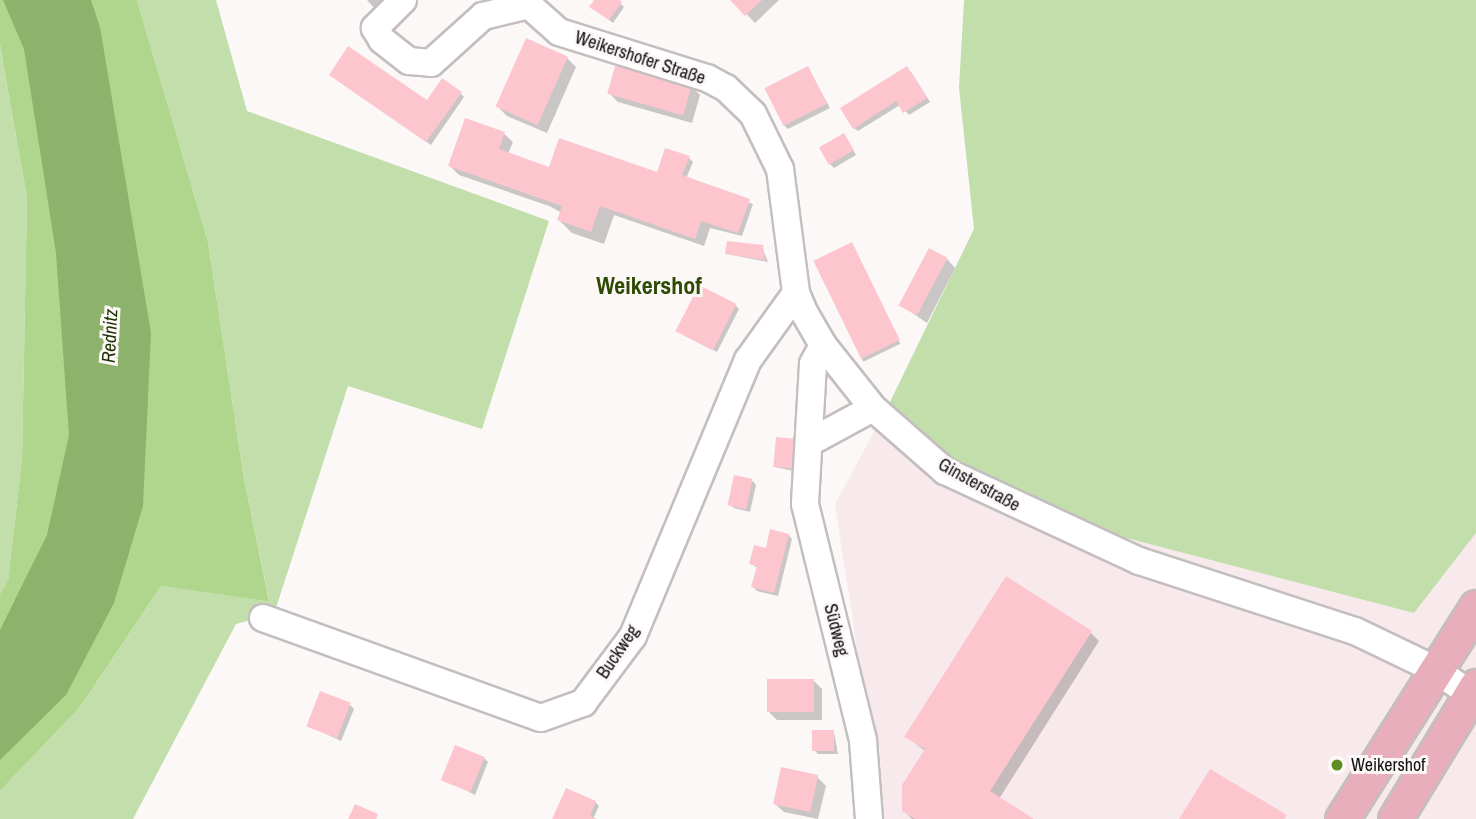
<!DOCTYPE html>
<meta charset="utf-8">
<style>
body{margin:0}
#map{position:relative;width:1476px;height:819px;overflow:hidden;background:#fdf8f8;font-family:"Archivo Narrow",sans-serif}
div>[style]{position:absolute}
.built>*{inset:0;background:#f8eaec}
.green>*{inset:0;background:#c2deab}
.forest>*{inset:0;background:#b0d68d}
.water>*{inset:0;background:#8db26b}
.shadow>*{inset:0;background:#0003;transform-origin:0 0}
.building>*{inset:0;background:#fdc6cf;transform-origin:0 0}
.roads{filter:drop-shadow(2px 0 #c4bebf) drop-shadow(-2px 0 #c4bebf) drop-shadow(0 2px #c4bebf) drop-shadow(0 -2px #c4bebf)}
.minor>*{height:26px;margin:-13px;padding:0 13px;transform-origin:13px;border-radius:13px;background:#fff}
.major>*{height:33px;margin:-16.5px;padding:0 16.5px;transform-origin:16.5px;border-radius:16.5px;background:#e8aebb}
.dots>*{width:19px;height:19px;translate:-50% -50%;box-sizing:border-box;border:4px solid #fdf8f8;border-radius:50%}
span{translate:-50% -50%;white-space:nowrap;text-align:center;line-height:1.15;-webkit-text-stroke:6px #fdf8f8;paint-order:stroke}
.street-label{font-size:18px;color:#110f10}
.poi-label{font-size:18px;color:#110f10}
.left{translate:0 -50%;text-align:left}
.water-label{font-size:19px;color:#1b3200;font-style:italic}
.district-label{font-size:24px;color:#2e4b03;font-weight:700}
</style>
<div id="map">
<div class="built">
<div style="clip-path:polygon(890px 402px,930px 447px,1023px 497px,1115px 535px,1414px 613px,1476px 533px,1476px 819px,877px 819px,872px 747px,835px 504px)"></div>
</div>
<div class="green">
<div style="clip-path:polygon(137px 0,216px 0,247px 111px,549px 221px,482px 429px,348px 386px,274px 614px,236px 624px,133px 819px,0 819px,0 791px,80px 707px,161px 586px,269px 600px,244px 479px,208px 242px)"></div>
<div style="clip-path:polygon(964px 0,1476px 0,1476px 533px,1414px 613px,1115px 535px,1023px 497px,930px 447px,890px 402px,974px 229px,959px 88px)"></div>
<div style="clip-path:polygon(0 45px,27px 198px,22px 459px,8px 582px,0 594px)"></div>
</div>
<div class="forest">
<div style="clip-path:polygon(0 0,137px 0,208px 242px,244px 479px,269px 601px,161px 586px,80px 707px,0 791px,0 594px,8px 581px,22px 459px,27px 198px,0 45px)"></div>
</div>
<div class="water">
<div style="clip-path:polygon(3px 0,91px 0,100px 27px,151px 333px,143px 506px,114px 603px,66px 695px,0 760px,0 630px,47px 535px,69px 435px,56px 253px,24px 49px)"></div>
</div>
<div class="shadow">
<div style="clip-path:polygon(367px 0,415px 0,376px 10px)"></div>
<div style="clip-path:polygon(596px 0,617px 0,624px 7px,613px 23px,595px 10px)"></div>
<div style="clip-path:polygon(733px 0,779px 0,755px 23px)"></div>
<div style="clip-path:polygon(567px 58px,576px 67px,547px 133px,507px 116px,498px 107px)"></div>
<div style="clip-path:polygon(808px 68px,830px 108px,788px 129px,784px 125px)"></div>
<div style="clip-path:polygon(911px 72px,930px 102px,909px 115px,900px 105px,858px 131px,854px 128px)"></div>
<div style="clip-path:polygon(335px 79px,427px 103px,460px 93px,464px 97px,431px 145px)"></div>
<div style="clip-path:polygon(692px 87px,700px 95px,692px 123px,618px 102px,609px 93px)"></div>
<div style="clip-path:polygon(504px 134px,513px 142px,508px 154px,548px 168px,659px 173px,689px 158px,693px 162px,685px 181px,753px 204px,742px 236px,710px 228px,704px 246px,614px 215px,604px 244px,572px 233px,559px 220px,562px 213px,549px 206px,459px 175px,450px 166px)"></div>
<div style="clip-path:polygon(847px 139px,856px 155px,834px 168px,830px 164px)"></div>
<div style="left:852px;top:245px;width:110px;height:41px;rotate:64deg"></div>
<div style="clip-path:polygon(762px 247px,768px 262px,727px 254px)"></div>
<div style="clip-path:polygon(947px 259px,955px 268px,927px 323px,902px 306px)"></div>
<div style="clip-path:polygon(735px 305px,739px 309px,717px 352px,678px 331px)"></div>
<div style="clip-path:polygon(777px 439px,798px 472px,775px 467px)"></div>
<div style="clip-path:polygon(753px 481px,756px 485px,750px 512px,734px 508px,730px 505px)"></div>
<div style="clip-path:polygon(788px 535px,792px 539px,778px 596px,757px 591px,753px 587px,758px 568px,751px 564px)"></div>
<div style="clip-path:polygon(1091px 633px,1099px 641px,999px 799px,1031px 819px,912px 819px,903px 810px,925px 751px,906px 736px)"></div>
<div style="clip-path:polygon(814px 681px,822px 689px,822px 720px,777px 720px,768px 711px)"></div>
<div style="clip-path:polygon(350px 705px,354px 709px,341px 741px,309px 726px)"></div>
<div style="clip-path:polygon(834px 732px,838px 754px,818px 754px,814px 750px)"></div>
<div style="clip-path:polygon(484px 758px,488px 762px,475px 795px,443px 779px)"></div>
<div style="clip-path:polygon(817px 777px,826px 786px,818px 819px,784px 812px,775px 804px)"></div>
<div style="clip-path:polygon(595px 802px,599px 806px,593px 819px,554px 819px)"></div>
</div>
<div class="building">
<div style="clip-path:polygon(594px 0,620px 0,622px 2px,609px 20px,589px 7px)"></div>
<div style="clip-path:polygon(730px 0,762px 0,745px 16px)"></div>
<div style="left:526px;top:38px;width:46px;height:75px;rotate:24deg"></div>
<div style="clip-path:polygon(348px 46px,427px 100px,442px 78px,462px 92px,426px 142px,329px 75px)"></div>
<div style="left:616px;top:63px;width:79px;height:32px;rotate:16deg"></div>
<div style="left:808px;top:66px;width:42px;height:49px;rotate:63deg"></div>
<div style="clip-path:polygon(907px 66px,927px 98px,903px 113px,896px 101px,853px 129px,840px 108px)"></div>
<div style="clip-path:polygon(465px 118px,505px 132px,499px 149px,549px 167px,559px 138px,657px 172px,665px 148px,690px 156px,682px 175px,750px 199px,738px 233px,701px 221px,695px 239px,600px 206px,591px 232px,557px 220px,562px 206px,448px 166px)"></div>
<div style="left:844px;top:133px;width:20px;height:29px;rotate:60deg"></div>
<div style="clip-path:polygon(727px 241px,763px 245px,765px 260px,725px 254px)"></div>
<div style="left:852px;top:242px;width:109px;height:43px;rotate:64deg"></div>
<div style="left:929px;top:248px;width:21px;height:65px;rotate:28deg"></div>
<div style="left:699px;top:285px;width:42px;height:52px;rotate:27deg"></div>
<div style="left:776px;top:437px;width:22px;height:30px;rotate:5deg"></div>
<div style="left:734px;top:475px;width:19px;height:31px;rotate:12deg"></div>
<div style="clip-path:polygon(770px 529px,789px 534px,774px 593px,751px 587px,757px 566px,749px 564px,754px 545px,766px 548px)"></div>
<div style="clip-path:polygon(1006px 576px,1092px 631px,990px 791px,1034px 819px,915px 819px,902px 811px,902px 785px,925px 749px,904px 737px)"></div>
<div style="left:767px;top:679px;width:47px;height:33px"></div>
<div style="left:320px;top:691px;width:33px;height:38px;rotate:21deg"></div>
<div style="left:812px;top:730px;width:22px;height:21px"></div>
<div style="left:455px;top:745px;width:32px;height:38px;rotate:22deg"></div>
<div style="left:781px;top:767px;width:38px;height:38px;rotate:12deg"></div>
<div style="clip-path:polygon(1210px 769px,1287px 815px,1284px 819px,1179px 819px)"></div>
<div style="clip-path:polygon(566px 788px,596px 801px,590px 816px,597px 819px,552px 819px)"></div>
<div style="clip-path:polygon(355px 804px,378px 814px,376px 819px,348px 819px)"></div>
</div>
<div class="roads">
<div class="minor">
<div style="left:403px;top:0;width:40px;rotate:135deg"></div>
<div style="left:375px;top:28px;width:14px;rotate:60deg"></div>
<div style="left:382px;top:40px;width:34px;rotate:38deg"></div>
<div style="left:409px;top:61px;width:22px;rotate:5deg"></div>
<div style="left:431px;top:63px;width:70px;rotate:-42.1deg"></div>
<div style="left:483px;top:16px;width:47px;rotate:-13.4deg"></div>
<div style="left:523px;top:0;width:48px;rotate:41.6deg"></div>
<div style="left:559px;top:32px;width:155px;rotate:17.3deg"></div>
<div style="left:707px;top:78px;width:21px;rotate:28deg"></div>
<div style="left:726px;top:88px;width:37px;rotate:44deg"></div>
<div style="left:753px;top:114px;width:61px;rotate:63.9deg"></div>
<div style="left:780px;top:169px;width:125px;rotate:82.6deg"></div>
<div style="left:796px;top:293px;width:21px;rotate:67deg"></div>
<div style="left:804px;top:312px;width:38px;rotate:60deg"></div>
<div style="left:823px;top:345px;width:80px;rotate:51.6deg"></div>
<div style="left:873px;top:408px;width:96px;rotate:41.2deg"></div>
<div style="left:945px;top:471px;width:214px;rotate:24.9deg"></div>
<div style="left:1139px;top:561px;width:227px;rotate:18deg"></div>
<div style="left:1355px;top:631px;width:90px;rotate:25.7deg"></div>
<div style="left:1436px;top:670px;width:49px;rotate:35deg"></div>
<div style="left:823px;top:345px;width:21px;rotate:118deg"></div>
<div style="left:813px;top:364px;width:140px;rotate:93.3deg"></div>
<div style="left:805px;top:504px;width:244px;rotate:76.2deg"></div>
<div style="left:863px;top:741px;width:78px;rotate:85.6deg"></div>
<div style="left:812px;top:441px;width:69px;rotate:-28.4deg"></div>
<div style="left:263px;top:618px;width:295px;rotate:19.8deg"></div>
<div style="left:541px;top:718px;width:45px;rotate:-19.7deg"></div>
<div style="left:583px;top:703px;width:84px;rotate:-53.3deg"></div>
<div style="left:633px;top:636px;width:299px;rotate:-67.4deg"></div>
<div style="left:748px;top:360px;width:82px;rotate:-54.4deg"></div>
</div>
<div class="major">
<div style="left:1342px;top:819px;width:251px;rotate:-57.7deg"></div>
<div style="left:1395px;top:819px;width:156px;rotate:-58.7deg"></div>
</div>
</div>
<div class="dots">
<div style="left:1337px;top:765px;background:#5e8e22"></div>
</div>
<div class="street-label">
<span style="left:640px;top:58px;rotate:18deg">Weikershofer Straße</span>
<span style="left:979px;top:485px;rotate:29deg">Ginsterstraße</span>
<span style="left:836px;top:630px;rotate:76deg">Südweg</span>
<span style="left:618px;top:652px;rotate:-56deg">Buckweg</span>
</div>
<div class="poi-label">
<span class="left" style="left:1351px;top:765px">Weikershof</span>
</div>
<div class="water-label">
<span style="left:110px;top:336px;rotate:-87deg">Rednitz</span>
</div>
<div class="district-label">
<span style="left:649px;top:286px">Weikershof</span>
</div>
</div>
